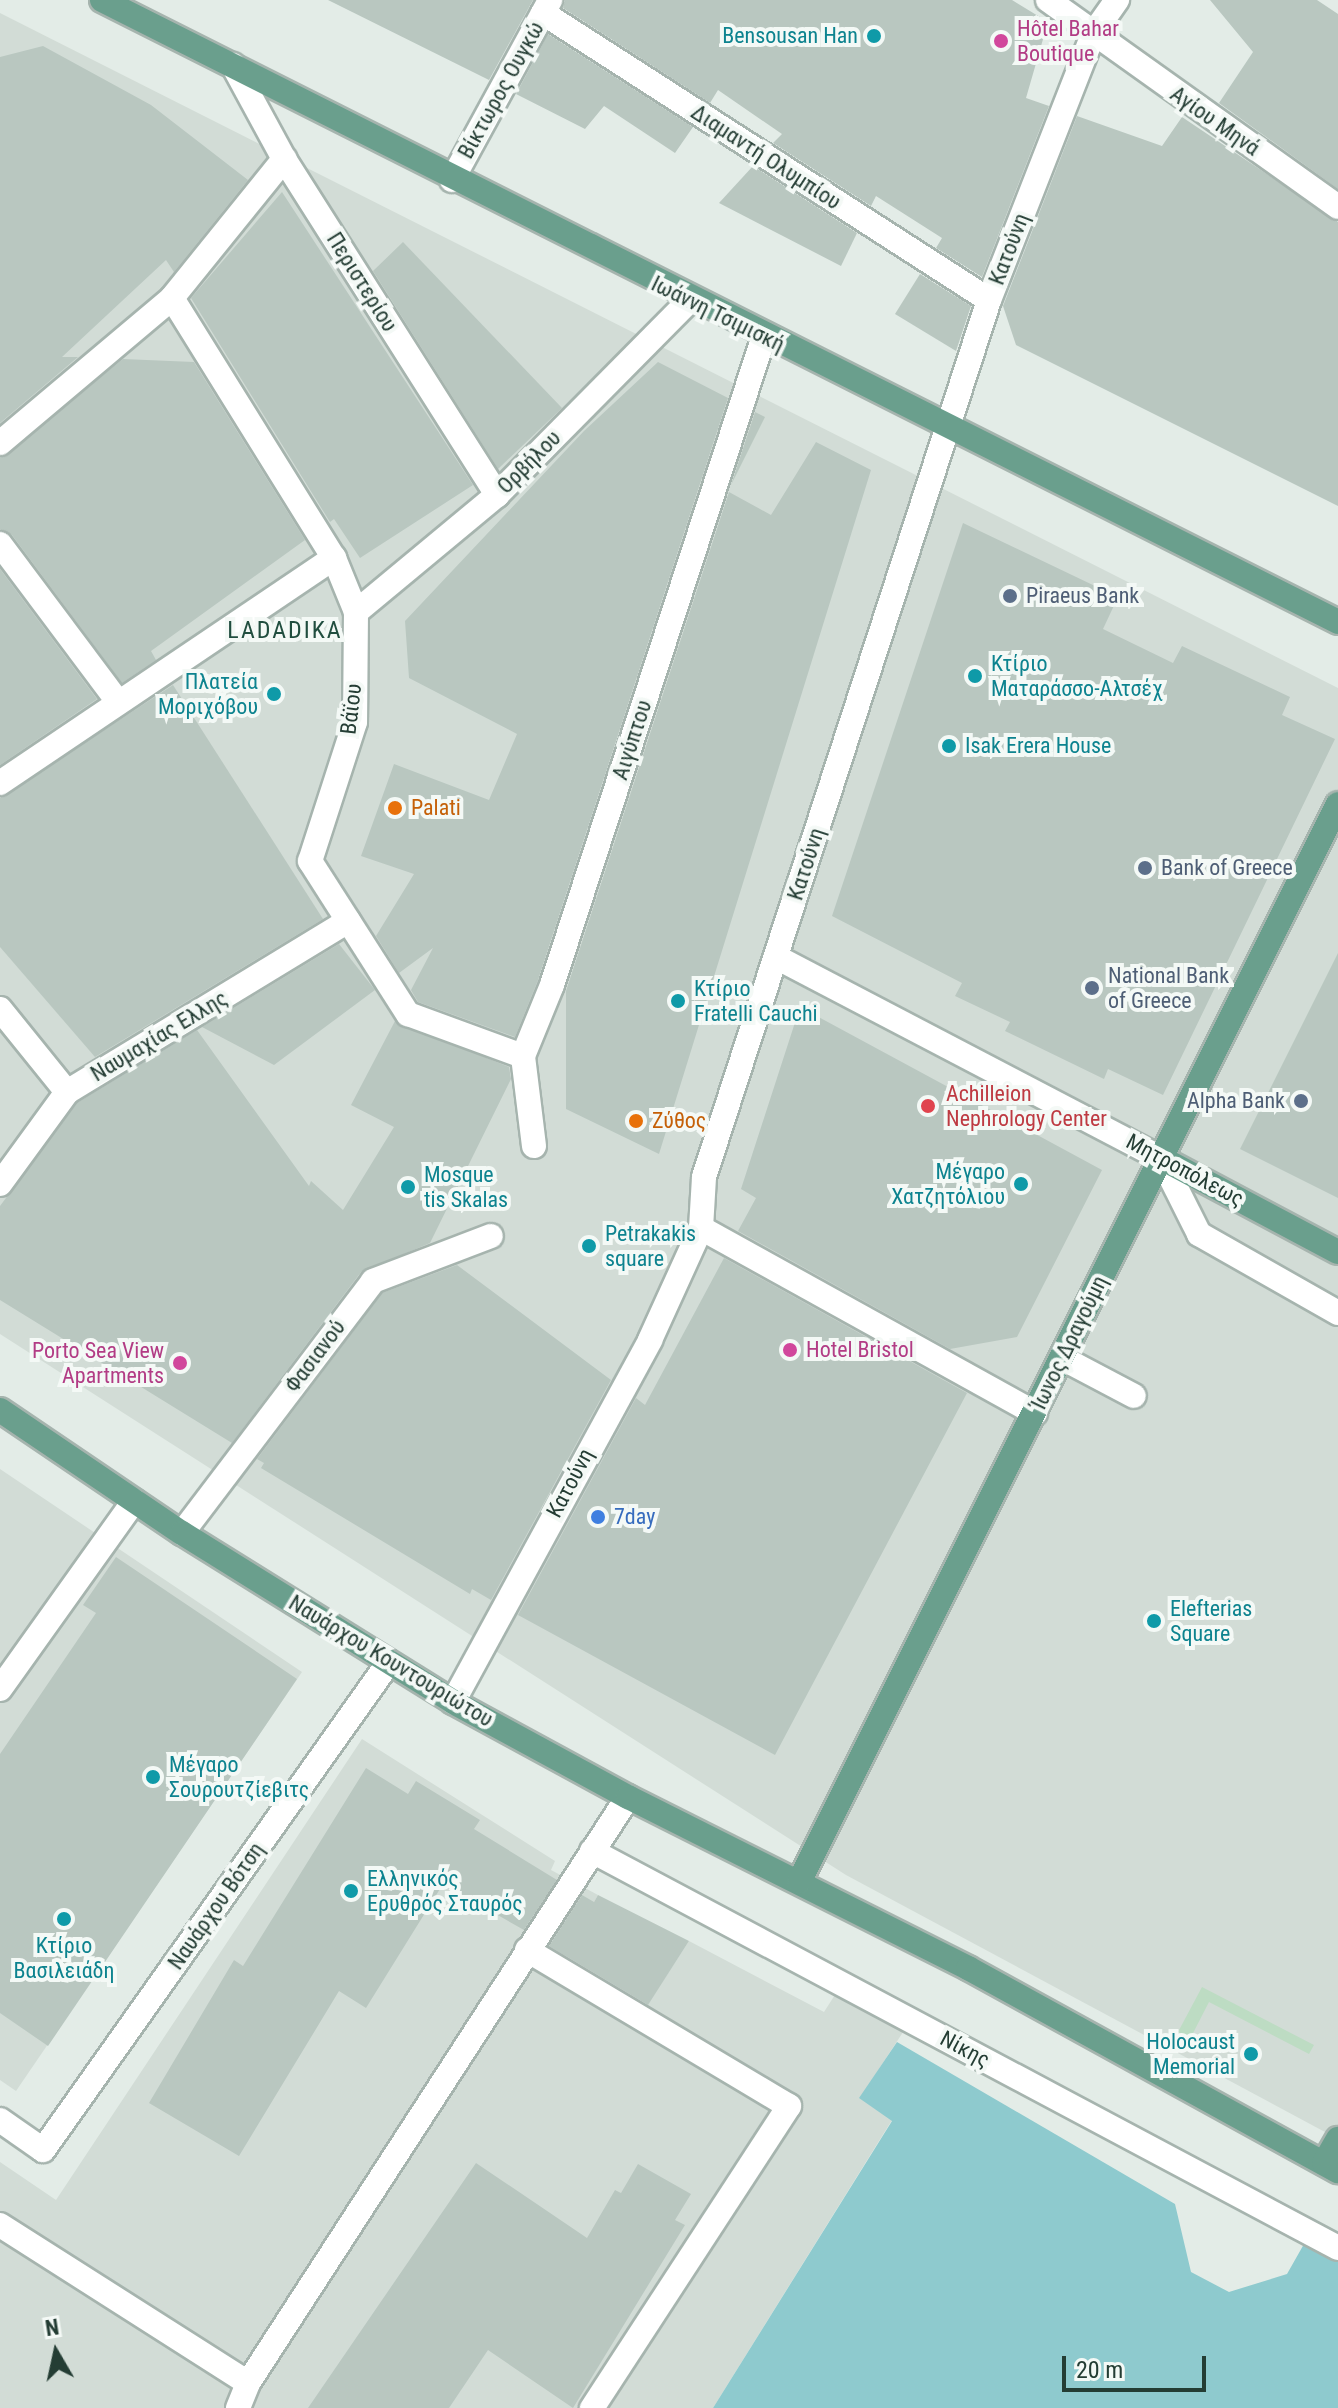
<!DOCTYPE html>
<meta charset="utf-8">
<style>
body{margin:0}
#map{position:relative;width:1338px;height:2408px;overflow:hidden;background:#e3ece7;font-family:"Roboto Condensed",sans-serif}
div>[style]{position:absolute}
.built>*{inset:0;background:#d2dcd6}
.green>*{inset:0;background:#bddcc3}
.water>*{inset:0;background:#8ecace}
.building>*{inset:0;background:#b9c7c0}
.roads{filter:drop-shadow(2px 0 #a6b4ae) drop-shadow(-2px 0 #a6b4ae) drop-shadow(0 2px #a6b4ae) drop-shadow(0 -2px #a6b4ae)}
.minor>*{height:24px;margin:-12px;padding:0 12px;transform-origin:12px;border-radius:12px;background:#fff}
.major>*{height:24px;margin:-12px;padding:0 12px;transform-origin:12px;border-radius:12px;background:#6a9f8d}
.dots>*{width:22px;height:22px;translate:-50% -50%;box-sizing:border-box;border:4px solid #f4f9f6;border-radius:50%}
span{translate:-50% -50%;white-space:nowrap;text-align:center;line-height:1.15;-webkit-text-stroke:8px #f4f9f6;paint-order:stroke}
.hotel-label{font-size:22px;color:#b23c85}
.left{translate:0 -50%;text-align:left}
.right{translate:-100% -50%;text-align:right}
.culture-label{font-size:22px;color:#0d838f}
.street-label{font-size:22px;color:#243d34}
.service-label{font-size:22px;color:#4e5e75}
.food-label{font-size:22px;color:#c56008}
.health-label{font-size:22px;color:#be3a42}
.shop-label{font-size:22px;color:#366cbe}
.neighbourhood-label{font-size:24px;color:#214e3f;letter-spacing:2px}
.north{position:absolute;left:16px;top:2312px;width:80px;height:80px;-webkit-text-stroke:6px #f4f9f6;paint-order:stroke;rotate:351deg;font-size:22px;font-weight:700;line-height:32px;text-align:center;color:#243d34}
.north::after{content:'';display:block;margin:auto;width:28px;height:36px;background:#243d34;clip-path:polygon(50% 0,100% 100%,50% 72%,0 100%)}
.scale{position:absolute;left:1062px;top:2356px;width:144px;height:36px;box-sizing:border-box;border:4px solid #243d34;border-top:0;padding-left:10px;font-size:24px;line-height:28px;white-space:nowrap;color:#243d34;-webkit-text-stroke:6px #f4f9f6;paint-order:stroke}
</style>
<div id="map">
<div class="built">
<div style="clip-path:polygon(0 13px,1338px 688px,1338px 2139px,846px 1875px,0 1334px)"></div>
<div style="clip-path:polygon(0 1469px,302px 1672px,16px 2091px,0 2080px)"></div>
<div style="clip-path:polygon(362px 1739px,555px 1861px,551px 1870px,598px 1895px,564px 1955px,646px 2007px,689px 1941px,824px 2012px,840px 1987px,907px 2026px,860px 2098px,892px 2120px,713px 2408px,0 2408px,0 2162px,56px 2200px)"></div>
</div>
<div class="green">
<div style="clip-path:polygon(1202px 1987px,1314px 2045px,1309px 2054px,1209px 2002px,1190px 2039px,1178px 2032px)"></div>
</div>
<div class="water">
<div style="clip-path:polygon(897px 2042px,1175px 2204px,1191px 2272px,1229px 2292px,1287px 2274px,1304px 2244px,1338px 2262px,1338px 2408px,713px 2408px,892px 2121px,859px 2098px)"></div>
</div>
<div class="building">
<div style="clip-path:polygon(328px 0,533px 0,489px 80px)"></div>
<div style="clip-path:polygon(565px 0,1012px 0,1048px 22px,1026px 98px,1049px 106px,982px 277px,936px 248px,942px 238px,876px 196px,871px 206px,773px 143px,782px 134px,718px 90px,710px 103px,563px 8px)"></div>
<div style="clip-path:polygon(1210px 0,1317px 0,1338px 14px,1338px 189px,1219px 103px,1253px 52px)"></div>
<div style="clip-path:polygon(548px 34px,693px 127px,675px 153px,604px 106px,585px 129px,516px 94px)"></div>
<div style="clip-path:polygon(43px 46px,151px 105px,248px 180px,174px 272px,166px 260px,62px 357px,78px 357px,0 423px,0 57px)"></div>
<div style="clip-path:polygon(1077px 116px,1162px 146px,1182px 117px,1338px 222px,1338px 506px,1016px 345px,1003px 306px)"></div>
<div style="clip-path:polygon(753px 166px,857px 233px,841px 266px,719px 203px)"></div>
<div style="clip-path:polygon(282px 192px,473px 485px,360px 558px,334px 519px,330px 522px,191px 298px)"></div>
<div style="clip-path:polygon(403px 242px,562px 408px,498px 469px,373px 271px)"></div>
<div style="clip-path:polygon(920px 274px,971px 306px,956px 351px,895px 314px)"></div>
<div style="clip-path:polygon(123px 359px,194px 362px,305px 540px,151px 651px,156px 660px,122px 683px,12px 535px,0 529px,0 458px)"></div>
<div style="clip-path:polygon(658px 362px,728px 398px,538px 980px,515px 1037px,418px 1002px,411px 990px,433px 948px,399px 973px,376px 936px,414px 874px,361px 856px,394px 764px,489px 800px,517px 734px,409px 678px,405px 621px,584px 431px)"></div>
<div style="clip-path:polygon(755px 412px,765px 417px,731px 485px)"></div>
<div style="clip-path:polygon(816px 442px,871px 470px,659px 1154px,566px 1109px,566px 991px,729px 492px,771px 515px)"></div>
<div style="clip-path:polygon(963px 523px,1118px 597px,1103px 629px,1173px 663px,1182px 646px,1290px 697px,1282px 715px,1335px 739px,1163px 1095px,1108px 1069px,1104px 1079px,1005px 1031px,1010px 1022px,955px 996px,962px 983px,832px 916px)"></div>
<div style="clip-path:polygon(0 569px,97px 699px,0 765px)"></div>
<div style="clip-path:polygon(173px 685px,323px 919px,95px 1057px,0 947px,0 798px)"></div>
<div style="clip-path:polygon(339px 944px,375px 990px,274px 1065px,202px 1027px)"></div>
<div style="clip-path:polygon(1338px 953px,1338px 1198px,1240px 1149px)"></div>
<div style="clip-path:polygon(800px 1007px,1102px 1170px,1017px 1337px,950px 1349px,738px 1231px,756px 1198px,741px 1189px)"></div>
<div style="clip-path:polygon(395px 1021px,509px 1067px,511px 1079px,430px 1243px,361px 1272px,232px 1443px,0 1300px,0 1206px,77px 1103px,197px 1030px,309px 1186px,311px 1181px,343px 1210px,394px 1127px,351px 1105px)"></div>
<div style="clip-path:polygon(724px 1258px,967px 1393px,775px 1755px,518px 1615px,636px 1398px,645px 1405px)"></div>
<div style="clip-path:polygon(457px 1265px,611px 1380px,491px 1600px,472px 1589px,470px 1594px,261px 1468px,264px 1463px,257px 1459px,382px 1293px)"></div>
<div style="clip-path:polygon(116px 1557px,297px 1679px,48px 2046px,0 2013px,0 1754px,96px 1613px,83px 1605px)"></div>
<div style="clip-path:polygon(366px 1768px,408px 1794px,416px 1781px,480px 1820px,474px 1829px,557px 1880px,524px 1930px,443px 1884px,366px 2008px,339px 1991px,239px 2156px,149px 2103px,234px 1960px,243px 1966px)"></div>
<div style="clip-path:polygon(582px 1895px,594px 1902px,598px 1895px,689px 1941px,648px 2005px,549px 1946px)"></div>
<div style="clip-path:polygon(476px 2163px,587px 2238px,615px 2190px,621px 2193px,638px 2164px,691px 2194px,675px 2220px,685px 2225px,573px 2408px,488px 2350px,449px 2408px,308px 2408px)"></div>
</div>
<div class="roads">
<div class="minor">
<div style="left:1048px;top:0;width:356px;rotate:35.5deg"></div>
<div style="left:543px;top:13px;width:530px;rotate:32.76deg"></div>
<div style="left:233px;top:65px;width:107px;rotate:61.5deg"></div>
<div style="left:284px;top:159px;width:398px;rotate:57.6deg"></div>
<div style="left:452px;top:180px;width:205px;rotate:-61.4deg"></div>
<div style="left:172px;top:298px;width:306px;rotate:58.1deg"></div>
<div style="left:334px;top:558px;width:58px;rotate:67.8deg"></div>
<div style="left:356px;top:612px;width:110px;rotate:90.5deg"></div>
<div style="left:355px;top:722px;width:146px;rotate:107.9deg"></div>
<div style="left:310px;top:861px;width:182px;rotate:57.4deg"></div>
<div style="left:408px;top:1014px;width:122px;rotate:20.1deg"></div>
<div style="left:0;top:443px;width:225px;rotate:-40.1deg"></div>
<div style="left:172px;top:298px;width:179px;rotate:-51.1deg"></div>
<div style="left:0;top:544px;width:197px;rotate:53.2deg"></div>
<div style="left:356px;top:612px;width:183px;rotate:-39.7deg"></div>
<div style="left:497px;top:495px;width:274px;rotate:-45.3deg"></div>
<div style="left:0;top:783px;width:403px;rotate:-34deg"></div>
<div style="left:776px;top:957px;width:434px;rotate:27.6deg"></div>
<div style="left:1161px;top:1158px;width:85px;rotate:63.4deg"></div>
<div style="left:1199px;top:1234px;width:160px;rotate:29.6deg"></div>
<div style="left:0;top:1009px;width:107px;rotate:51.1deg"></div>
<div style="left:534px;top:1146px;width:91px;rotate:-97deg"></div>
<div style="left:523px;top:1056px;width:77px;rotate:-67.8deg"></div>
<div style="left:552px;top:985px;width:683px;rotate:-71.91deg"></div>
<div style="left:0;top:1184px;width:114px;rotate:-53.9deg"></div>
<div style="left:67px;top:1092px;width:329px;rotate:-31.3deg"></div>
<div style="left:701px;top:1228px;width:382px;rotate:29deg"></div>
<div style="left:1062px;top:1358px;width:81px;rotate:27.8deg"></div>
<div style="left:182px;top:1533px;width:316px;rotate:-52.8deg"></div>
<div style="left:373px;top:1281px;width:126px;rotate:-20.9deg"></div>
<div style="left:0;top:1689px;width:231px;rotate:-54.5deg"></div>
<div style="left:453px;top:1702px;width:412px;rotate:-61.4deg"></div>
<div style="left:650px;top:1340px;width:123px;rotate:-65.5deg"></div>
<div style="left:701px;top:1228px;width:51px;rotate:-86.6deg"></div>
<div style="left:704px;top:1177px;width:922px;rotate:-72deg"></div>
<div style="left:989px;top:300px;width:286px;rotate:-68.6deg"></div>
<div style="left:1093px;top:34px;width:42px;rotate:-54.8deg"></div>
<div style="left:592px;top:1851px;width:845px;rotate:28.02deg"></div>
<div style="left:527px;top:1950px;width:305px;rotate:30.8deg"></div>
<div style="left:789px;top:2106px;width:361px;rotate:123.1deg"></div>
<div style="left:0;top:2120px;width:52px;rotate:34.9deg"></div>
<div style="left:43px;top:2150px;width:598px;rotate:-54.66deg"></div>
<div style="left:0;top:2225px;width:294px;rotate:32.5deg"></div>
<div style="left:238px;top:2408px;width:27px;rotate:-68deg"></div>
<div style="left:248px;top:2383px;width:698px;rotate:-57.04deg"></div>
</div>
<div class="major">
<div style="left:102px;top:0;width:1384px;rotate:26.71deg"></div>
<div style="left:1161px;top:1158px;width:200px;rotate:28deg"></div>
<div style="left:0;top:1410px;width:220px;rotate:34.1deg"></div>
<div style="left:182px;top:1533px;width:319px;rotate:31.9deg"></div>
<div style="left:453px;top:1702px;width:199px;rotate:28.5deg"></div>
<div style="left:628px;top:1797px;width:381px;rotate:26.7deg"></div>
<div style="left:968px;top:1968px;width:422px;rotate:28.8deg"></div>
<div style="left:799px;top:1882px;width:1205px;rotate:-63.43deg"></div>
<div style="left:1324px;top:2163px;width:28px;rotate:-60deg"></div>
</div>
</div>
<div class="dots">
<div style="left:874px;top:36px;background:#0f9aa8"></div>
<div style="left:1001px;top:41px;background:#d1479c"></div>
<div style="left:1010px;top:596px;background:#5c6f8a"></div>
<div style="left:975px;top:676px;background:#0f9aa8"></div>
<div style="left:274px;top:694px;background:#0f9aa8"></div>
<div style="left:949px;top:746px;background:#0f9aa8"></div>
<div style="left:395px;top:808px;background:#e8710a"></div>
<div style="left:1145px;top:868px;background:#5c6f8a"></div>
<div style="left:1092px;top:988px;background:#5c6f8a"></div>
<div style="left:678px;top:1001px;background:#0f9aa8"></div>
<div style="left:1301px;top:1101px;background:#5c6f8a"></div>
<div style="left:928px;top:1106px;background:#e0444e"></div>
<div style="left:636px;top:1121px;background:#e8710a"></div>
<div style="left:1021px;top:1184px;background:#0f9aa8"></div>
<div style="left:408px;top:1187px;background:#0f9aa8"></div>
<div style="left:589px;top:1246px;background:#0f9aa8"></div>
<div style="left:790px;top:1350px;background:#d1479c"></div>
<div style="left:180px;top:1363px;background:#d1479c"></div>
<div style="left:598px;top:1517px;background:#3f7fe0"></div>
<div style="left:1154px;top:1621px;background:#0f9aa8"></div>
<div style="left:153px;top:1777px;background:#0f9aa8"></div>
<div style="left:351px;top:1891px;background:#0f9aa8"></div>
<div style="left:64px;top:1919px;background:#0f9aa8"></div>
<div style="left:1251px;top:2054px;background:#0f9aa8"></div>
</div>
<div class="hotel-label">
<span class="left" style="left:1017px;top:41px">Hôtel Bahar<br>Boutique</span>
<span class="right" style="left:164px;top:1363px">Porto Sea View<br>Apartments</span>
<span class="left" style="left:806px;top:1350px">Hotel Bristol</span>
</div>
<div class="culture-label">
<span class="right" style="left:858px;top:36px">Bensousan Han</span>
<span class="left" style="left:991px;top:676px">Κτίριο<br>Ματαράσσο-Αλτσέχ</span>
<span class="right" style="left:258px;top:694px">Πλατεία<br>Μοριχόβου</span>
<span class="left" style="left:965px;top:746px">Isak Erera House</span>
<span class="left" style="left:694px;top:1001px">Κτίριο<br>Fratelli Cauchi</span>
<span class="right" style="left:1005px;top:1184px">Μέγαρο<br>Χατζητόλιου</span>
<span class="left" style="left:424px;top:1187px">Mosque<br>tis Skalas</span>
<span class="left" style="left:605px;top:1246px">Petrakakis<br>square</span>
<span class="left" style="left:1170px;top:1621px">Elefterias<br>Square</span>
<span class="left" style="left:169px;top:1777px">Μέγαρο<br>Σουρουτζίεβιτς</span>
<span class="left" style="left:367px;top:1891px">Ελληνικός<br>Ερυθρός Σταυρός</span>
<span style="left:64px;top:1958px">Κτίριο<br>Βασιλειάδη</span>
<span class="right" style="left:1235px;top:2054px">Holocaust<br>Memorial</span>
</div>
<div class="street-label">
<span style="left:501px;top:90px;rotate:-61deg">Βίκτωρος Ουγκώ</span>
<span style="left:1215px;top:121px;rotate:35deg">Αγίου Μηνά</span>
<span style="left:766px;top:157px;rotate:33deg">Διαμαντή Ολυμπίου</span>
<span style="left:1009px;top:249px;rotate:-69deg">Κατούνη</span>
<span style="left:362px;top:282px;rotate:58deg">Περιστερίου</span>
<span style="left:718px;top:314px;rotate:26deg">Ιωάννη Τσιμισκή</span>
<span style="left:529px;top:462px;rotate:-45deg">Ορβήλου</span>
<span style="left:351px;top:709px;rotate:-83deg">Βάϊου</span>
<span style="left:632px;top:740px;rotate:-72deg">Αιγύπτου</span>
<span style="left:806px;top:864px;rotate:-72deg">Κατούνη</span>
<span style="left:159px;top:1036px;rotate:-31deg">Ναυμαχίας Ελλης</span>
<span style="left:1185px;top:1170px;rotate:28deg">Μητροπόλεως</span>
<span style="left:1069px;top:1343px;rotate:-64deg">Ίωνος Δραγούμη</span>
<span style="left:315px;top:1356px;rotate:-53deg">Φασιανού</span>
<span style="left:570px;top:1483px;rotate:-62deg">Κατούνη</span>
<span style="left:391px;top:1661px;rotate:31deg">Ναυάρχου Κουντουριώτου</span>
<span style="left:216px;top:1906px;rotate:-55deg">Ναυάρχου Βότση</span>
<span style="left:965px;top:2049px;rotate:28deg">Νίκης</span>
</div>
<div class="service-label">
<span class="left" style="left:1026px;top:596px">Piraeus Bank</span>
<span class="left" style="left:1161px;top:868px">Bank of Greece</span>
<span class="left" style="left:1108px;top:988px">National Bank<br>of Greece</span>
<span class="right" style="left:1285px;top:1101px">Alpha Bank</span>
</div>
<div class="food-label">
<span class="left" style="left:411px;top:808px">Palati</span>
<span class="left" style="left:652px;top:1121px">Ζύθος</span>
</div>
<div class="health-label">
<span class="left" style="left:946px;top:1106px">Achilleion<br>Nephrology Center</span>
</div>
<div class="shop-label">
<span class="left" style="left:614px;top:1517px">7day</span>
</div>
<div class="neighbourhood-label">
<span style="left:285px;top:631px">LADADIKA</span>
</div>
<div class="north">N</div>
<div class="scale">20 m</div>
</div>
